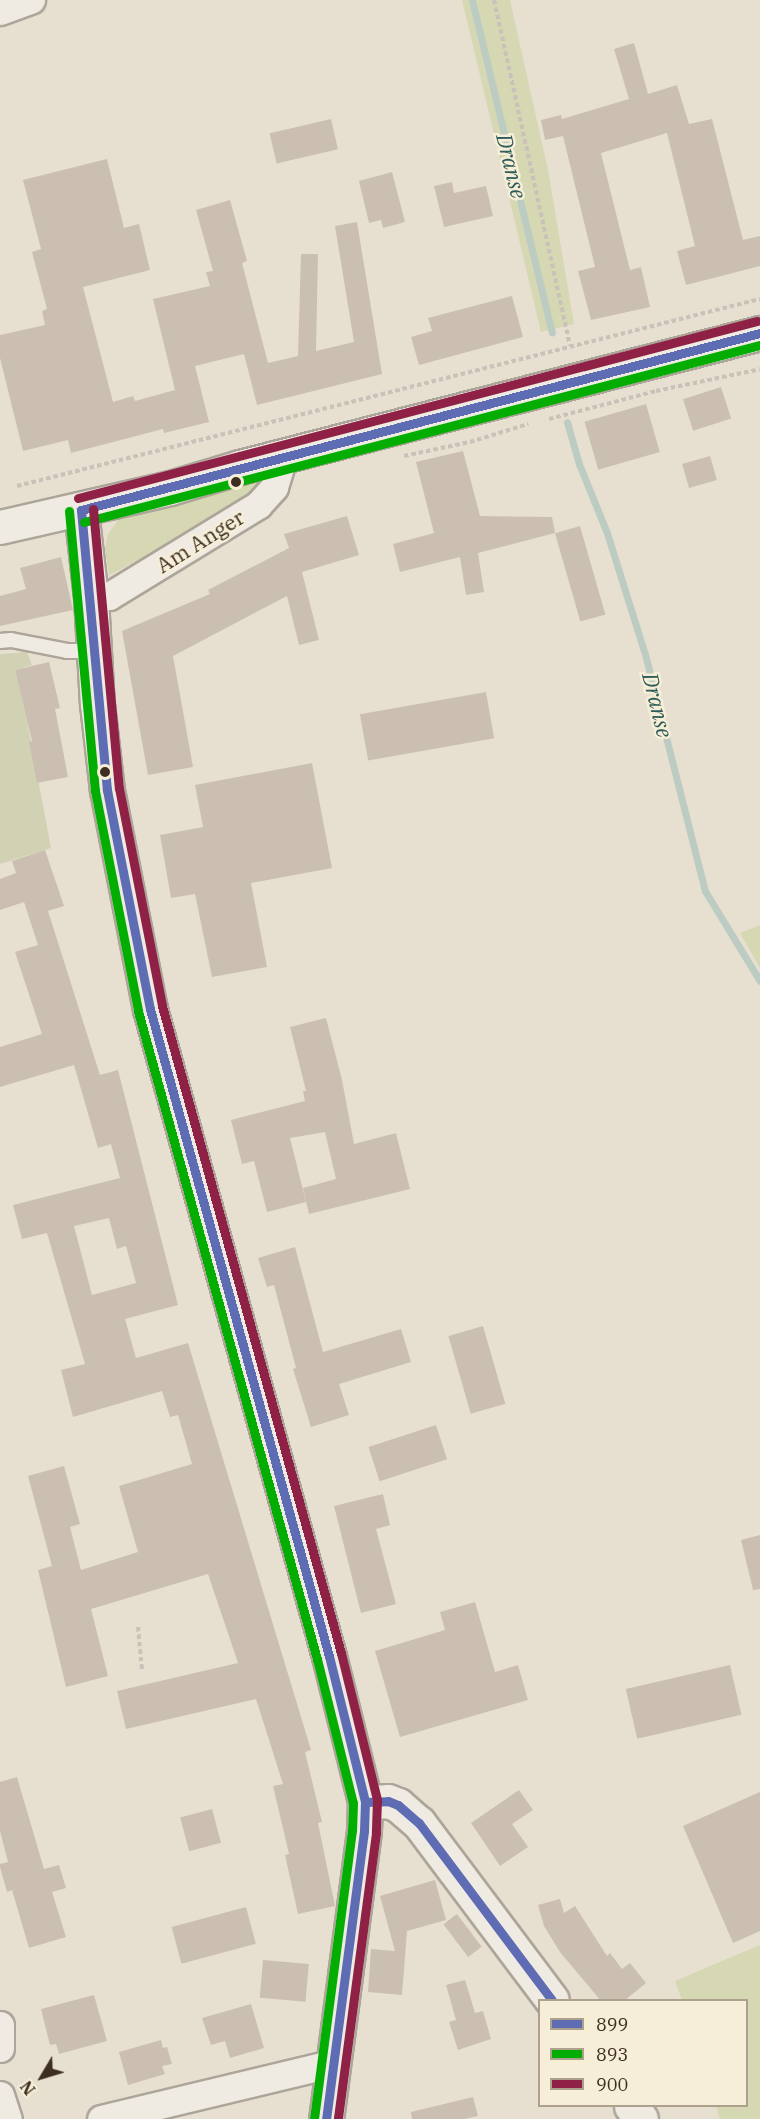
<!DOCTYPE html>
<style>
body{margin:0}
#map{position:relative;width:760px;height:2119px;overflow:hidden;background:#e7e0d1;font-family:"IBM Plex Serif",serif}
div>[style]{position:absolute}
.green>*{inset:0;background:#d6d7b3}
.cemetery>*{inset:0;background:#d1d1b3}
.stream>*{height:7px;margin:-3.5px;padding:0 3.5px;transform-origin:3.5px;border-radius:3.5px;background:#bcccc2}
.building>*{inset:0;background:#cbbfb2;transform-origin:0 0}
.path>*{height:4px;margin-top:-2px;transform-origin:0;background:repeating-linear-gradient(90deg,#c8c2b9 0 4.5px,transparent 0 7.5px)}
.roads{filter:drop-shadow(2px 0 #ada599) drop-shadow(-2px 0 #ada599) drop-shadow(0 2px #ada599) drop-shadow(0 -2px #ada599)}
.lane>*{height:14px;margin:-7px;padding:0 7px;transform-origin:7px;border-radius:7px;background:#efebe3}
.street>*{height:27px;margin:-13.5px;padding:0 13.5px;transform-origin:13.5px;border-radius:13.5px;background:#efebe3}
.secondary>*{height:33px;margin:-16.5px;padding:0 16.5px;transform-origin:16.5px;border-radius:16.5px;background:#efebe3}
.bus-1>*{height:9px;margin:-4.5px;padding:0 4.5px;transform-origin:4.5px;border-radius:4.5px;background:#5d6cb3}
.bus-2>*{height:9px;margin:-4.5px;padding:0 4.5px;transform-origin:4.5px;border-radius:4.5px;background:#03ad02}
.bus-3>*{height:9px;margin:-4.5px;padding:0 4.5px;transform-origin:4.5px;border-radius:4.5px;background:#8e2145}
.dots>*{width:16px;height:16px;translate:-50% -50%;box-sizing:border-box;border:3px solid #f7eed8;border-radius:50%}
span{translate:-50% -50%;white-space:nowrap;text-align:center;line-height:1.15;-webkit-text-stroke:5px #f7eed8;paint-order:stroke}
.street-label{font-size:21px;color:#3d2e20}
.water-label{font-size:22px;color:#2f5d5a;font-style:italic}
.legend{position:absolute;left:538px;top:1999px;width:210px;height:108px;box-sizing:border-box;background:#f7eed8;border:2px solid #ada18e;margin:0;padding:8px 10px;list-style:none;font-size:18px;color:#3d2e20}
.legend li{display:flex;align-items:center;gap:12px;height:30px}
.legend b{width:30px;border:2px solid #ada18e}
.north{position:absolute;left:12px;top:2047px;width:60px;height:60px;-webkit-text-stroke:4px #f7eed8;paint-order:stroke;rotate:232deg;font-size:16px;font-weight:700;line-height:24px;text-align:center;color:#3d2e20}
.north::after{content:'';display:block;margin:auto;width:21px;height:27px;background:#3d2e20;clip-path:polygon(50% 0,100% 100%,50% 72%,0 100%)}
</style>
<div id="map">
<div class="green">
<div style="clip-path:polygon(462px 0,510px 0,548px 170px,574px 324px,541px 332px)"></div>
<div style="clip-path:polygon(262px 476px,266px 482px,253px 493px,176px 541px,109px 575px,105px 549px,108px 534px,119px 519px)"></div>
<div style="clip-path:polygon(760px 925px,760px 968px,740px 933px)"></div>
<div style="clip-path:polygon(760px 1945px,760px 2119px,720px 2119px,716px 2106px,746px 2106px,746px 2000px,682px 2000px,675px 1981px)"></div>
</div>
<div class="cemetery">
<div style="clip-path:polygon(27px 652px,32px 665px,15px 670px,26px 716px,51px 848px,0 864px,0 654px)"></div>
</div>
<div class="stream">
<div style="left:472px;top:0;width:342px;rotate:76.5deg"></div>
<div style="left:567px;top:422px;width:44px;rotate:74.1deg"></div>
<div style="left:579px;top:464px;width:74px;rotate:67.9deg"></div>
<div style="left:607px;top:533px;width:127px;rotate:72.6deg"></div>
<div style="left:645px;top:654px;width:244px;rotate:75.8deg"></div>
<div style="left:705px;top:891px;width:105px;rotate:58.6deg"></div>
</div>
<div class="building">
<div style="clip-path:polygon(634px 43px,648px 94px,677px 85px,689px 124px,712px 119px,743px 240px,760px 236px,760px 266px,686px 285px,677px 251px,695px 246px,667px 133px,601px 153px,630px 270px,641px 267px,650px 307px,591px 320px,578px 271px,595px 267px,563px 136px,545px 140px,541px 120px,561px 115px,562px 119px,629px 99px,614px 49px)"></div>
<div style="left:331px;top:119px;width:31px;height:63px;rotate:77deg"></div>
<div style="clip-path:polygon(107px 159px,124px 228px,139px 224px,150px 270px,83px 287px,113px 402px,133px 396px,135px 401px,175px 390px,153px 299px,210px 286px,206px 272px,213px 271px,196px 210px,230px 200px,247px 261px,242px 263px,268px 363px,298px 356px,301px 254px,318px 254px,316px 351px,354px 342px,335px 226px,357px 222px,382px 374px,257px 405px,244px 354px,195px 366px,209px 422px,164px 433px,163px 429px,71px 453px,68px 440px,23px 451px,0 358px,0 335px,45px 325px,42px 311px,47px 309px,32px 252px,41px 249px,23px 180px)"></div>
<div style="clip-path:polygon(392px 172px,405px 222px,383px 228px,381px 220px,369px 223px,359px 181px)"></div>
<div style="clip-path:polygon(452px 182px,454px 193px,486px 186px,493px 216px,444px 227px,434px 186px)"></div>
<div style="clip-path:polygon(512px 296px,523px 337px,419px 365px,411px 337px,432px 331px,428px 318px)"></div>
<div style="left:721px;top:387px;width:33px;height:40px;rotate:72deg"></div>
<div style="left:646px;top:404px;width:50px;height:64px;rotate:74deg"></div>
<div style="clip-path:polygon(463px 451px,480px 516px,552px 517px,555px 533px,478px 553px,484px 592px,466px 595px,460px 557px,400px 572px,393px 544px,434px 533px,416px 462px)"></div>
<div style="left:710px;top:456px;width:25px;height:29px;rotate:74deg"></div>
<div style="clip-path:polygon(347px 516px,359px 555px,302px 572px,319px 640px,299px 645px,287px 596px,173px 656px,193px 767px,148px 775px,122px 631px,210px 594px,208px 590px,289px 548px,284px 534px)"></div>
<div style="left:580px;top:526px;width:92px;height:26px;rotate:74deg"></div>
<div style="clip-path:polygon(61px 557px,73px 610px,0 626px,0 596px,26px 589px,20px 568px)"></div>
<div style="clip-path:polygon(49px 662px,60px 708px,55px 709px,68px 777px,37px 783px,29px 742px,32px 741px,15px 670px)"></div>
<div style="left:486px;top:692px;width:47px;height:128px;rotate:80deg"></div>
<div style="clip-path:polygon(312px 763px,332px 868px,251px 883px,267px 967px,212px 977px,195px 894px,171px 898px,160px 835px,203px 827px,195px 785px)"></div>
<div style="clip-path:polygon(evenodd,45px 850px,64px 906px,48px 911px,100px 1075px,118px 1070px,178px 1305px,125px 1319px,136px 1358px,188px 1343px,311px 1750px,305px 1752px,322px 1822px,318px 1823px,335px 1906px,298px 1914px,285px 1855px,289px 1854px,273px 1786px,283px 1784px,256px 1699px,126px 1729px,117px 1691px,238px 1663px,208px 1574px,91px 1609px,108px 1676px,66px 1687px,38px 1570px,52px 1566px,28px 1476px,64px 1466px,80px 1524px,70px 1527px,81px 1570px,138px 1552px,119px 1486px,192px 1464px,178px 1415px,170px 1417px,162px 1391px,73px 1417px,61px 1370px,85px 1364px,47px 1233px,22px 1239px,13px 1205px,120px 1178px,111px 1144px,98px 1148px,74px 1065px,0 1087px,0 1047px,42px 1034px,15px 952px,38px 945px,24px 902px,0 910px,0 879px,16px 873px,12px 861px,45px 850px,109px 1218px,117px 1249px,126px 1246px,136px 1283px,92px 1295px,74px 1226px,109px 1218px)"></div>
<div style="clip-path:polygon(326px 1018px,342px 1080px,354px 1144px,396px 1133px,410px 1189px,309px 1214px,303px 1188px,336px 1179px,325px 1132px,290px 1138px,306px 1202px,267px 1212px,254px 1161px,242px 1164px,231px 1120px,305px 1101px,303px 1091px,306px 1091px,290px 1027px)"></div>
<div style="clip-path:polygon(295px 1247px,323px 1352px,401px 1329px,411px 1362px,339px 1384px,349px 1415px,311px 1427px,293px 1369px,296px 1368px,274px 1285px,267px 1287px,258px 1258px)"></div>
<div style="left:483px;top:1326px;width:81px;height:36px;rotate:74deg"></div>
<div style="left:436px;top:1425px;width:36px;height:71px;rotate:72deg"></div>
<div style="clip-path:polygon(383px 1494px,390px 1525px,376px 1529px,396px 1604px,361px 1613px,334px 1506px)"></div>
<div style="clip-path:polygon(760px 1535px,760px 1589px,753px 1590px,741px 1540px)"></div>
<div style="clip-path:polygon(475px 1602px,495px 1672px,518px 1665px,528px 1700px,400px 1737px,375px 1651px,445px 1630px,440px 1612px)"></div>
<div style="left:730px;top:1665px;width:51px;height:107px;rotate:77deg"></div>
<div style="clip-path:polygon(17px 1777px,44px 1869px,59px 1865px,66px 1888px,52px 1892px,66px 1937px,29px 1948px,12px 1890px,7px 1892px,0 1867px,0 1864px,8px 1862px,0 1831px,0 1782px)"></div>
<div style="clip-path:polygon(519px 1790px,533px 1810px,512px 1824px,528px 1847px,500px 1866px,471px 1823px)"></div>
<div style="clip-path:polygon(760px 1792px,760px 1931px,733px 1943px,683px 1826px)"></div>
<div style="left:212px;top:1809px;width:35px;height:33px;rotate:75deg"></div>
<div style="clip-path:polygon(435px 1880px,446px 1920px,407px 1931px,402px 1995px,368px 1992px,371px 1949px,395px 1951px,380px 1896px)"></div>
<div style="clip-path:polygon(560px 1899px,564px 1913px,575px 1906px,607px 1956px,610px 1953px,622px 1969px,630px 1963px,646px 1983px,624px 2001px,601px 2001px,560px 1952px,544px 1926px,538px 1905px)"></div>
<div style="left:246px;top:1907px;width:38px;height:77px;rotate:75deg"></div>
<div style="left:457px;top:1914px;width:41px;height:17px;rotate:53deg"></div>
<div style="left:263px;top:1960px;width:46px;height:38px;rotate:5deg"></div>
<div style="clip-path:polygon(465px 1980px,475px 2013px,483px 2011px,491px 2039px,458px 2050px,449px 2022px,456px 2020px,446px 1985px)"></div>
<div style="clip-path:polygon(94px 1995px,107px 2041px,59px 2054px,56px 2044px,50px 2045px,41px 2009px)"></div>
<div style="clip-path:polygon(251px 2004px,264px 2048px,230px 2058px,225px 2041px,211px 2045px,202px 2018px)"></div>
<div style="clip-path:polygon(161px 2040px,163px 2048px,167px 2047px,172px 2064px,162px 2066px,165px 2074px,128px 2085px,119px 2052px)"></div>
<div style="clip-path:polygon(473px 2097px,478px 2116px,464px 2119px,412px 2119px,411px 2112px)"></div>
</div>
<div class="path">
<div style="left:494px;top:0;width:354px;rotate:77.6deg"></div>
<div style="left:549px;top:419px;width:111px;rotate:-14.7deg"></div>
<div style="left:656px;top:391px;width:106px;rotate:-11.9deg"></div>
<div style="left:404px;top:456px;width:67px;rotate:-12deg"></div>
<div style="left:470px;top:442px;width:61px;rotate:-17.2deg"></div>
<div style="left:17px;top:486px;width:766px;rotate:-14.13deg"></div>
<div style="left:138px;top:1627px;width:43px;rotate:84.7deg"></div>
</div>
<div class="roads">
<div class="lane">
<div style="left:0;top:641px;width:11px;rotate:-5deg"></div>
<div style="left:11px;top:640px;width:57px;rotate:11.1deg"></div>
<div style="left:67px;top:651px;width:14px"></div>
<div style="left:81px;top:651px;width:14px;rotate:-36deg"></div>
</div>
<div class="street">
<div style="left:0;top:11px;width:33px;rotate:-20deg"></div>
<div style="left:91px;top:598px;width:18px;rotate:-6deg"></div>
<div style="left:109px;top:596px;width:175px;rotate:-31.4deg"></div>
<div style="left:258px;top:505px;width:24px;rotate:-48deg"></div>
<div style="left:274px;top:487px;width:31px;rotate:-73deg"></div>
<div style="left:0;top:2025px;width:23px;rotate:90deg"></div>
<div style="left:0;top:2095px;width:25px;rotate:72deg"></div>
<div style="left:101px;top:2119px;width:240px;rotate:-13.5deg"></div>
</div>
<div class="secondary">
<div style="left:81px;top:510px;width:89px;rotate:83.5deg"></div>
<div style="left:91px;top:598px;width:106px;rotate:86.8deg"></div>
<div style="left:97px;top:704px;width:87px;rotate:83.4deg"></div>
<div style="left:107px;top:790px;width:223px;rotate:78.9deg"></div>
<div style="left:150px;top:1009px;width:671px;rotate:74.54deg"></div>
<div style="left:329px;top:1656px;width:150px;rotate:76.1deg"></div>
<div style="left:365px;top:1802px;width:29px;rotate:92deg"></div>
<div style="left:364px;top:1831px;width:290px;rotate:97.5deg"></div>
<div style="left:0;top:527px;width:174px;rotate:-12.9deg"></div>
<div style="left:170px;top:488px;width:73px;rotate:-16.7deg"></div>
<div style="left:240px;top:467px;width:537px;rotate:-14.45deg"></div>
<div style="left:365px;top:1802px;width:23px;rotate:-2deg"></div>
<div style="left:388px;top:1801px;width:11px;rotate:22deg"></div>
<div style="left:398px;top:1805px;width:28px;rotate:41deg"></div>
<div style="left:419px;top:1823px;width:221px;rotate:53.1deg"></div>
<div style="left:631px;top:2106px;width:16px;rotate:52deg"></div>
</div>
</div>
<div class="bus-1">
<div style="left:81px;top:510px;width:281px;rotate:84.7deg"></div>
<div style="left:107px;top:790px;width:223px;rotate:78.9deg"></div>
<div style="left:150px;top:1009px;width:671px;rotate:74.54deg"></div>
<div style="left:329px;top:1656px;width:150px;rotate:76.1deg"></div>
<div style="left:365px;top:1802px;width:29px;rotate:92deg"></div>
<div style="left:364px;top:1831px;width:290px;rotate:97.5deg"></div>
<div style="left:81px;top:510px;width:702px;rotate:-14.61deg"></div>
<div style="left:365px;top:1802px;width:23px;rotate:-2deg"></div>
<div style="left:388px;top:1801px;width:11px;rotate:22deg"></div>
<div style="left:398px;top:1805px;width:28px;rotate:41deg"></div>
<div style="left:419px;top:1823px;width:221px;rotate:53.1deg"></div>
</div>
<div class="bus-2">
<div style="left:69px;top:511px;width:281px;rotate:84.7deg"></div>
<div style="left:95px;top:791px;width:224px;rotate:78.9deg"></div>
<div style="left:138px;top:1011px;width:672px;rotate:74.56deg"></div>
<div style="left:317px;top:1659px;width:148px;rotate:76deg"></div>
<div style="left:353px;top:1803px;width:27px;rotate:92deg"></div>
<div style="left:352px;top:1830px;width:290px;rotate:97.5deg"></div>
<div style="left:84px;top:522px;width:699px;rotate:-14.67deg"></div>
</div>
<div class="bus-3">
<div style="left:78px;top:498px;width:702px;rotate:-14.61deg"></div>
<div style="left:93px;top:509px;width:280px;rotate:84.7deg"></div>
<div style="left:119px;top:788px;width:222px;rotate:78.8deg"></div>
<div style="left:162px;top:1006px;width:671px;rotate:74.54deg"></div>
<div style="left:341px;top:1653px;width:151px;rotate:76.2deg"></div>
<div style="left:377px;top:1800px;width:33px;rotate:92deg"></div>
<div style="left:376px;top:1833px;width:289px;rotate:97.6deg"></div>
</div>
<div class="dots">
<div style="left:236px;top:482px;background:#3d2e20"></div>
<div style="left:105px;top:772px;background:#3d2e20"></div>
</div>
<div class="street-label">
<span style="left:200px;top:541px;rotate:-32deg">Am Anger</span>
</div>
<div class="water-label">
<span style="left:512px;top:166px;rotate:76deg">Dranse</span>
<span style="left:658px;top:705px;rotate:76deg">Dranse</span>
</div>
<ul class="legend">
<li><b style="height:8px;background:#5d6cb3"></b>899</li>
<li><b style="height:8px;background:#03ad02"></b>893</li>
<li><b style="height:8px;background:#8e2145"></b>900</li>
</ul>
<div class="north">N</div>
</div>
